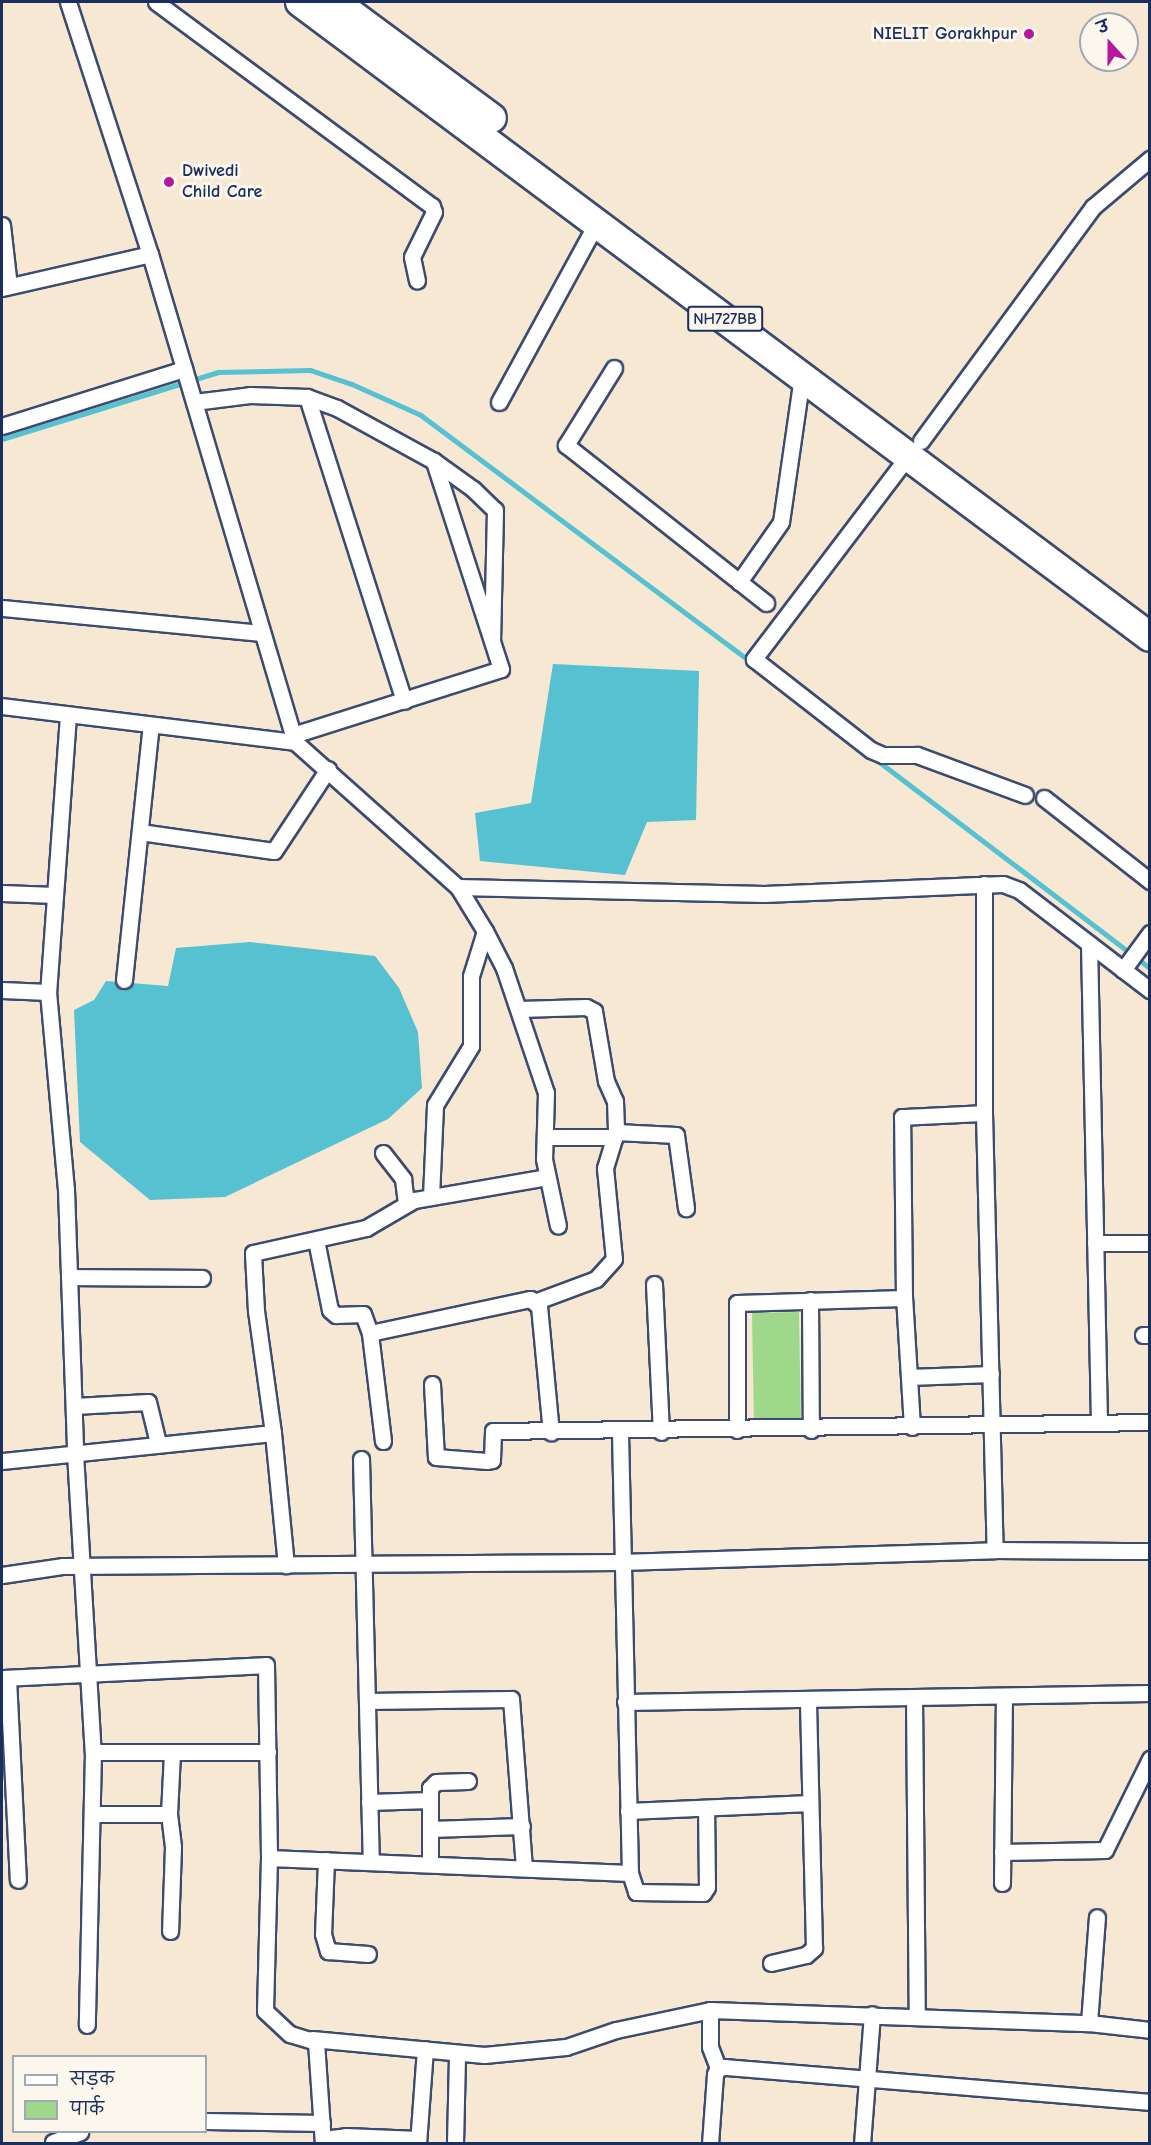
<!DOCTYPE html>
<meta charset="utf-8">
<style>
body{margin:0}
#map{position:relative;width:1151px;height:2145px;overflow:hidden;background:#f6e8d2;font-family:"Comic Neue","Playpen Sans Deva",sans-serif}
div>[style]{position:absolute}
.green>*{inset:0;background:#9fd88a;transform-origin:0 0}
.water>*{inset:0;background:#56c1d1}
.stream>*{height:4.5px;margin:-2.25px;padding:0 2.25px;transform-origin:2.25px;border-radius:2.25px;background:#56c1d1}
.roads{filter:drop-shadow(2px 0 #3c4b6f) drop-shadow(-2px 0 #3c4b6f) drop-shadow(0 2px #3c4b6f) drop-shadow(0 -2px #3c4b6f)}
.street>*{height:15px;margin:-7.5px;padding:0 7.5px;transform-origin:7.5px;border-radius:7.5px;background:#fff}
.highway>*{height:28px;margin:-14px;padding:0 14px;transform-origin:14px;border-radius:14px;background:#fff}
.dots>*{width:16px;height:16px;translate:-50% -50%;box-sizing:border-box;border:3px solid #fbf7ec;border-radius:50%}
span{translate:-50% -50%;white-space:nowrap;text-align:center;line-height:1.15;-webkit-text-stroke:6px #fbf7ec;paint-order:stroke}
.shield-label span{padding:2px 4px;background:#fbf7ec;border:2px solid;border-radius:4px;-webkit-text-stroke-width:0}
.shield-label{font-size:16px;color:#1b2f5e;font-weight:700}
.poi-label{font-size:18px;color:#1b2f5e;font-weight:700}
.right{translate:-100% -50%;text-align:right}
.left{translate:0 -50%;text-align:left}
.frame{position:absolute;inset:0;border:3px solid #1b2f5e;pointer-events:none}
.legend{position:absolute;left:12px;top:2055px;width:195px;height:78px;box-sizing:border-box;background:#fbf7ec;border:2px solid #a1a7b3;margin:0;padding:8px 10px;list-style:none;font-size:18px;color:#1b2f5e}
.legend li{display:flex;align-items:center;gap:12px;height:30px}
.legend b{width:30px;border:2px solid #a1a7b3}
.north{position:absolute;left:1079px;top:12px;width:60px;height:60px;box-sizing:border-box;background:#fbf7ec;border:2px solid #a1a7b3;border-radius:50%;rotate:339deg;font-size:16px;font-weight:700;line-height:24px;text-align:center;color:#1b2f5e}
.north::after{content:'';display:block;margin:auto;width:21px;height:27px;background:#b5179e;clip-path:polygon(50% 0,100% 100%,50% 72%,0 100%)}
</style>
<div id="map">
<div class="green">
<div style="left:799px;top:1312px;width:106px;height:47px;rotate:89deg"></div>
</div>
<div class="water">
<div style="clip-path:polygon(553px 664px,699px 671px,696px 820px,647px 822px,625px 875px,480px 861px,475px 813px,531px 803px)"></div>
<div style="clip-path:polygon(250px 942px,375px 956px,399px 988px,418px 1032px,422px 1088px,388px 1119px,225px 1197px,150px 1200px,80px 1142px,74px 1010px,94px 1000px,106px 981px,168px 986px,176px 948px)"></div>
</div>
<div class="stream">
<div style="left:2px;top:439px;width:226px;rotate:-17.2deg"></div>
<div style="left:218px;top:372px;width:92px;rotate:-1.2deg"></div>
<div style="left:310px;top:370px;width:44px;rotate:18.4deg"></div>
<div style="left:352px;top:384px;width:76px;rotate:24.2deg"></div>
<div style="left:421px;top:415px;width:414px;rotate:36.8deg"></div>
<div style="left:877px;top:760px;width:343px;rotate:37.3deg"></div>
</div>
<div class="roads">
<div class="street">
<div style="left:68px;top:2px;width:265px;rotate:72deg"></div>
<div style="left:150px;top:254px;width:509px;rotate:73.45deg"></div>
<div style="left:295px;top:742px;width:218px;rotate:41.7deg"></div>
<div style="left:458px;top:887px;width:52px;rotate:58.5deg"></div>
<div style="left:485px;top:931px;width:42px;rotate:62.8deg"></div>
<div style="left:504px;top:968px;width:132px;rotate:71.4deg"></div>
<div style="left:546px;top:1093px;width:66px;rotate:91.7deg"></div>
<div style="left:544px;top:1159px;width:68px;rotate:78.2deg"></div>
<div style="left:156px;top:2px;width:343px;rotate:36.5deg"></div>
<div style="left:432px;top:206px;width:6px;rotate:72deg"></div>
<div style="left:434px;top:212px;width:50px;rotate:116.1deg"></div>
<div style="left:412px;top:257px;width:24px;rotate:78deg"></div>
<div style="left:2px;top:225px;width:61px;rotate:83.5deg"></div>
<div style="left:2px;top:288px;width:152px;rotate:-12.9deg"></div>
<div style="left:614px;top:368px;width:91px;rotate:121.9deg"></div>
<div style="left:566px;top:445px;width:255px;rotate:38.3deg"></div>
<div style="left:307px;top:397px;width:319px;rotate:72.3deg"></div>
<div style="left:194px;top:402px;width:56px;rotate:-7.1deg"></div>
<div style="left:250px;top:395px;width:57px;rotate:2deg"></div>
<div style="left:307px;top:397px;width:32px;rotate:20deg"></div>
<div style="left:337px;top:408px;width:111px;rotate:28.7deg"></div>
<div style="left:434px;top:461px;width:48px;rotate:35.7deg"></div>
<div style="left:473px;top:489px;width:30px;rotate:44deg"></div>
<div style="left:495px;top:510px;width:128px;rotate:91.3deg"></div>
<div style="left:499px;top:402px;width:205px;rotate:-61.4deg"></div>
<div style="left:2px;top:426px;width:191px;rotate:-17.4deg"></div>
<div style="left:921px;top:441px;width:290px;rotate:-53.7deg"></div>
<div style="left:1093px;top:207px;width:75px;rotate:-40.1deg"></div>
<div style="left:908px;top:456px;width:255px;rotate:127.2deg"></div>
<div style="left:754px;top:659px;width:148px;rotate:37.9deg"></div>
<div style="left:871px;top:750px;width:13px;rotate:23deg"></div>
<div style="left:883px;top:755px;width:34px"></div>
<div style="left:917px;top:755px;width:115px;rotate:20.3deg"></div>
<div style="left:739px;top:582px;width:73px;rotate:-55deg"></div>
<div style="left:781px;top:522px;width:148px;rotate:-81.8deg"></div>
<div style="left:2px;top:608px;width:261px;rotate:5.5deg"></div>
<div style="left:2px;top:706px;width:295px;rotate:7deg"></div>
<div style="left:68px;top:715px;width:278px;rotate:94.1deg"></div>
<div style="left:48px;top:992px;width:198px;rotate:84.8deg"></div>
<div style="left:66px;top:1189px;width:264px;rotate:88deg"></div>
<div style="left:75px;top:1453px;width:300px;rotate:86.6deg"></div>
<div style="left:93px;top:1752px;width:273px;rotate:91.3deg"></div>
<div style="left:293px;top:735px;width:218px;rotate:-17.6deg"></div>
<div style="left:501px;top:669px;width:219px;rotate:-107.9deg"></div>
<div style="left:1044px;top:798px;width:135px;rotate:38.1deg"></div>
<div style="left:140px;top:832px;width:135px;rotate:8.1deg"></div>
<div style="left:274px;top:851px;width:98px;rotate:-56.6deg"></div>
<div style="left:984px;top:884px;width:229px;rotate:90deg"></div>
<div style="left:984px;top:1113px;width:437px;rotate:88.6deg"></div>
<div style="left:458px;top:887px;width:306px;rotate:1.3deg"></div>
<div style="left:764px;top:894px;width:239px;rotate:-2.4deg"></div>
<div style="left:1003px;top:884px;width:17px;rotate:21deg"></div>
<div style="left:1019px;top:890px;width:165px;rotate:37.4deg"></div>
<div style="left:2px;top:893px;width:53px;rotate:2.2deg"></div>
<div style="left:1089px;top:944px;width:478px;rotate:88.8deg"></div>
<div style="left:1123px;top:970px;width:46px;rotate:-53.9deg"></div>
<div style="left:124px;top:980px;width:256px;rotate:-84deg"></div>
<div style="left:2px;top:990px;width:46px;rotate:2.5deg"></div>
<div style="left:519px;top:1009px;width:67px;rotate:-1.7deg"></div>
<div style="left:586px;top:1007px;width:9px;rotate:27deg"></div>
<div style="left:594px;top:1011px;width:71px;rotate:80.3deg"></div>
<div style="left:606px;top:1081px;width:22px;rotate:66deg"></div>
<div style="left:615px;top:1101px;width:31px;rotate:88deg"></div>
<div style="left:616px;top:1132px;width:38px;rotate:107deg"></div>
<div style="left:605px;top:1168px;width:91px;rotate:84.4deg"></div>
<div style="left:614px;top:1259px;width:27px;rotate:132deg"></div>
<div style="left:596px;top:1279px;width:63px;rotate:159.6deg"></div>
<div style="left:616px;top:1132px;width:60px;rotate:2.9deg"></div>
<div style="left:676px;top:1135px;width:74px;rotate:82.2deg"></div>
<div style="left:545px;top:1137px;width:70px"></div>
<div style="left:383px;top:1153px;width:33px;rotate:52deg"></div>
<div style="left:403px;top:1179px;width:24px;rotate:83deg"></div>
<div style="left:431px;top:1197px;width:92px;rotate:-87.5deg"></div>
<div style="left:435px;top:1105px;width:69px;rotate:-58.6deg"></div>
<div style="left:471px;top:1046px;width:70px;rotate:-90deg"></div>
<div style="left:471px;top:976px;width:47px;rotate:-72.7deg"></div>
<div style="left:316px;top:1240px;width:71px;rotate:78.7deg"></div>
<div style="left:330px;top:1310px;width:8px;rotate:40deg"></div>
<div style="left:336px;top:1315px;width:27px;rotate:-2deg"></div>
<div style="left:363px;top:1314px;width:20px;rotate:70deg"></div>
<div style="left:1095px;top:1243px;width:55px"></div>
<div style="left:69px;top:1277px;width:133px;rotate:0.4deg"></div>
<div style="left:654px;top:1284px;width:148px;rotate:87.3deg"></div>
<div style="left:810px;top:1300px;width:130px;rotate:89.6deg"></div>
<div style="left:1143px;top:1335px;width:7px"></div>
<div style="left:909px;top:1377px;width:82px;rotate:-2.1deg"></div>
<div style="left:432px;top:1384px;width:73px;rotate:86.9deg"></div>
<div style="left:436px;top:1457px;width:51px;rotate:4.5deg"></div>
<div style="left:487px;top:1461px;width:5px;rotate:-11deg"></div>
<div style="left:492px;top:1460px;width:29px;rotate:-88deg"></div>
<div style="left:493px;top:1431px;width:657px;rotate:-0.78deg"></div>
<div style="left:74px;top:1406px;width:74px;rotate:-3.1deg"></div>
<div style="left:148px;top:1402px;width:42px;rotate:76.3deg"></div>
<div style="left:912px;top:1427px;width:129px;rotate:-93.5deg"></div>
<div style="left:904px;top:1298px;width:181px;rotate:-90.6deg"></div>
<div style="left:902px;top:1117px;width:82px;rotate:-2.8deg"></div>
<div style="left:737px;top:1430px;width:127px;rotate:-90deg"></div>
<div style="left:737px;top:1303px;width:167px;rotate:-1.7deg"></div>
<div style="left:273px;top:1433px;width:133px;rotate:84.4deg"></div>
<div style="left:620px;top:1433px;width:440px;rotate:88.7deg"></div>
<div style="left:383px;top:1441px;width:109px;rotate:-96.9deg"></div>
<div style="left:370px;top:1333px;width:164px;rotate:-12deg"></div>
<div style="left:530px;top:1299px;width:11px;rotate:38deg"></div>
<div style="left:539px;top:1306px;width:127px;rotate:84.6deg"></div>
<div style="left:361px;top:1459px;width:403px;rotate:88.6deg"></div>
<div style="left:2px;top:1461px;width:272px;rotate:-5.9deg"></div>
<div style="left:273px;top:1433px;width:123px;rotate:-97.9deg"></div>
<div style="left:256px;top:1311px;width:58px;rotate:-93deg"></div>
<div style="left:253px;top:1253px;width:116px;rotate:-12.5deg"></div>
<div style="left:366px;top:1228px;width:56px;rotate:-30.3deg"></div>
<div style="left:414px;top:1200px;width:135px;rotate:-9.8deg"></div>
<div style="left:2px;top:1575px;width:62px;rotate:-8.4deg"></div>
<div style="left:63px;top:1566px;width:558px;rotate:-0.41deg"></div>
<div style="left:621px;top:1562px;width:374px;rotate:-1.8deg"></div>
<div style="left:995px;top:1550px;width:155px;rotate:0.4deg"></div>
<div style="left:2px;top:1678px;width:264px;rotate:-2.8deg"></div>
<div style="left:266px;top:1665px;width:193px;rotate:89.1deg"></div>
<div style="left:269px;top:1858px;width:153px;rotate:91.5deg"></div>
<div style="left:265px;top:2011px;width:34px;rotate:43deg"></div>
<div style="left:290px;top:2034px;width:27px;rotate:17deg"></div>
<div style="left:316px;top:2042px;width:102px;rotate:86.1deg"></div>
<div style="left:8px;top:1678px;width:202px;rotate:87.2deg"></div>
<div style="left:914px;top:1697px;width:318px;rotate:89.5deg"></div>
<div style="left:367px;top:1701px;width:144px;rotate:-0.8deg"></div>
<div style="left:511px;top:1699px;width:169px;rotate:85.6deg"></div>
<div style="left:625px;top:1702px;width:525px;rotate:-0.98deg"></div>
<div style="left:93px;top:1752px;width:175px"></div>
<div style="left:369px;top:1802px;width:61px;rotate:-1.9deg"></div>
<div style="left:628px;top:1811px;width:182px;rotate:-2.5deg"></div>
<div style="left:92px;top:1814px;width:77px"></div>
<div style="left:169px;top:1814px;width:62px;rotate:-87.2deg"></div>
<div style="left:169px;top:1814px;width:33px;rotate:83deg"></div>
<div style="left:173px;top:1847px;width:84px;rotate:92deg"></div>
<div style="left:430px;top:1829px;width:92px;rotate:-1.9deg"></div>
<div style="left:1002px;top:1852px;width:103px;rotate:-1.1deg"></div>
<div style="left:1105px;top:1850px;width:102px;rotate:-63.7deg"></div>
<div style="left:269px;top:1858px;width:361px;rotate:2.4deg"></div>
<div style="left:630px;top:1873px;width:20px;rotate:72deg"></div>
<div style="left:636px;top:1892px;width:67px;rotate:0.9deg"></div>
<div style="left:703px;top:1893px;width:7px;rotate:-56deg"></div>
<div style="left:707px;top:1887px;width:77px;rotate:-90.7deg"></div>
<div style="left:326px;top:1860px;width:74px;rotate:92.3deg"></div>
<div style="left:323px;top:1934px;width:18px;rotate:74deg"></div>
<div style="left:328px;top:1951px;width:40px;rotate:4.3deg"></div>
<div style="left:430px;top:1864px;width:76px;rotate:-90deg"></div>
<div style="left:430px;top:1788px;width:8px;rotate:-45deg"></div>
<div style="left:436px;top:1782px;width:32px;rotate:-2deg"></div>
<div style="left:1002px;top:1883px;width:187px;rotate:-89.4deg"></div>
<div style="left:771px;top:1963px;width:36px;rotate:-13deg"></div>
<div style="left:806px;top:1955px;width:11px;rotate:-41deg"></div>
<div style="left:814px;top:1948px;width:249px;rotate:-91.4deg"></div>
<div style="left:710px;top:2010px;width:37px;rotate:90deg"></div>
<div style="left:710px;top:2047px;width:22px;rotate:69deg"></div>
<div style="left:1089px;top:2023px;width:106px;rotate:-85.7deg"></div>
<div style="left:312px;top:2039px;width:173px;rotate:5.3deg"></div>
<div style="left:484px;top:2055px;width:82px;rotate:-5.6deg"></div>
<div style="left:566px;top:2047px;width:53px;rotate:-18.8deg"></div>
<div style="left:616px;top:2030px;width:96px;rotate:-12deg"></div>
<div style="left:710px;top:2010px;width:379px;rotate:2deg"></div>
<div style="left:1089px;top:2023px;width:61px;rotate:6.5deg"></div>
<div style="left:206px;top:2121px;width:116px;rotate:1deg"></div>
<div style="left:323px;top:2139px;width:23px;rotate:-7deg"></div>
<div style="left:346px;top:2136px;width:72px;rotate:2.4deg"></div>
<div style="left:53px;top:2142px;width:29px;rotate:-20deg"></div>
<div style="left:418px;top:2144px;width:95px;rotate:-85.8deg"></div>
<div style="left:455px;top:2144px;width:91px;rotate:-88.7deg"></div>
<div style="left:710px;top:2144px;width:70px;rotate:-85.9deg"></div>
<div style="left:715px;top:2074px;width:7px;rotate:-63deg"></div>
<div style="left:718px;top:2068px;width:7px;rotate:-8deg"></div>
<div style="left:725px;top:2067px;width:426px;rotate:4.7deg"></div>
<div style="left:862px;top:2144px;width:130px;rotate:-85.6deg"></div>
</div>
<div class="highway">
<div style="left:300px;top:2px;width:1061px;rotate:36.76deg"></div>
<div style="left:335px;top:2px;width:195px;rotate:36.5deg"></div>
</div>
</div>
<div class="dots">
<div style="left:1029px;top:34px;background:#b5179e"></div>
<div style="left:169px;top:182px;background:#b5179e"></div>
</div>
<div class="shield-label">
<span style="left:725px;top:319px">NH727BB</span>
</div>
<div class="poi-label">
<span class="right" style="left:1017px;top:34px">NIELIT Gorakhpur</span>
<span class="left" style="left:182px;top:182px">Dwivedi<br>Child Care</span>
</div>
<div class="frame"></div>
<ul class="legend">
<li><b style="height:8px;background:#fff"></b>सड़क</li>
<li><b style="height:16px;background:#9fd88a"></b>पार्क</li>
</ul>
<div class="north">उ</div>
</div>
